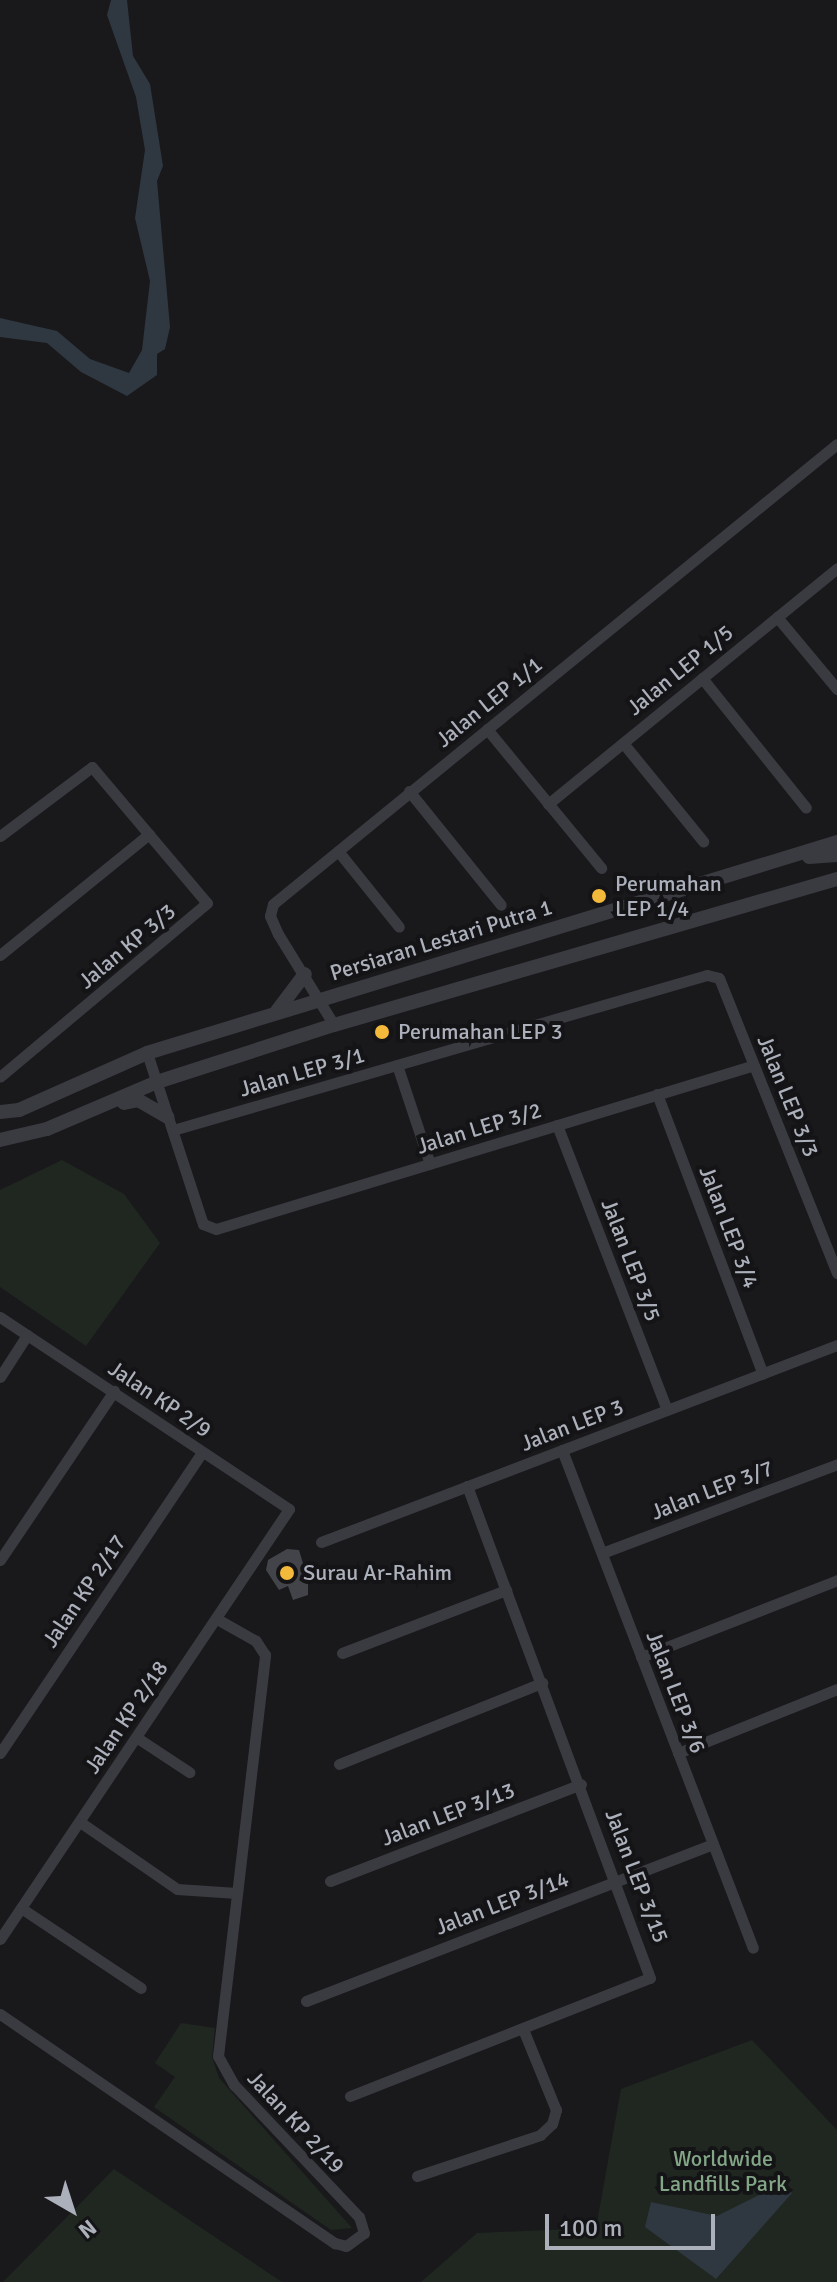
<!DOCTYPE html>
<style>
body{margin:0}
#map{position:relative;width:837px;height:2282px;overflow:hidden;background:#19191c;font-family:Signika,sans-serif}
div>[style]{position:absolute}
.green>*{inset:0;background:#1f2720}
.water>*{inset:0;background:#2f3840}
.building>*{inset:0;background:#434449}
.minor>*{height:11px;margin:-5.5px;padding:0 5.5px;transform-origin:5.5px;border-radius:5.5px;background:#3a3b41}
.tertiary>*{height:14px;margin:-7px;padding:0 7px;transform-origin:7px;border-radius:7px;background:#3a3b41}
.dots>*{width:22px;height:22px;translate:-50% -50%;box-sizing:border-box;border:4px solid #141417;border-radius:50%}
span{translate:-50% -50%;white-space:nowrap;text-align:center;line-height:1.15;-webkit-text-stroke:8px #141417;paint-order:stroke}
.street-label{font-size:22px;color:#acb0bb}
.poi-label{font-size:22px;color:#acb0bb}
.left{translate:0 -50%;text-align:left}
.park-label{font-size:22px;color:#83a686}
.north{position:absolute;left:32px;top:2170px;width:80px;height:80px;-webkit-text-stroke:6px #141417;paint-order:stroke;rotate:141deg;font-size:22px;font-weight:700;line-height:32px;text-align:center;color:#acb0bb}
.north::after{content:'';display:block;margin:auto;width:28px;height:36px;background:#acb0bb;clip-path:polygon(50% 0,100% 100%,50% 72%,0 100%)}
.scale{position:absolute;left:545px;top:2214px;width:170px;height:36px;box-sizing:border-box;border:4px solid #acb0bb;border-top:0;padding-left:10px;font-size:24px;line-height:28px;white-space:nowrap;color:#acb0bb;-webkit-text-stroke:6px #141417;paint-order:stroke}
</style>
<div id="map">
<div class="green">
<div style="clip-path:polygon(62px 1160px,124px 1194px,160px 1243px,86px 1346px,0 1287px,0 1190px)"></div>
<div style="clip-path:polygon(181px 2023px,215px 2028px,212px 2057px,219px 2078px,352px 2228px,331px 2230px,154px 2107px,175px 2077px,155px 2063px)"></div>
<div style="clip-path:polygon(752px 2040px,837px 2130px,837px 2282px,421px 2282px,477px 2233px,596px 2228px,621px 2089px)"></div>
<div style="clip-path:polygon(114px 2169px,194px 2223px,282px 2282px,3px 2282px)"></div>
</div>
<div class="water">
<div style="clip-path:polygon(111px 0,127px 0,133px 56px,150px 84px,163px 166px,157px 181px,170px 327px,165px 349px,157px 354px,157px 375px,127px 396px,81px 372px,47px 343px,0 337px,0 318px,57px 331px,90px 359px,129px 373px,142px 350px,150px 281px,135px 218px,145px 150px,136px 97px,107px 15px)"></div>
<div style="clip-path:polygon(781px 2184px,792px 2193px,716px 2279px,645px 2227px,651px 2202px,717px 2216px)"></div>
</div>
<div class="building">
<div style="clip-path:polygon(287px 1549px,299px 1550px,308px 1580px,308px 1595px,293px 1600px,288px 1586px,279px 1590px,266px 1570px,268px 1560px)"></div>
</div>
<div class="minor">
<div style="left:777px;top:617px;width:94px;rotate:50.2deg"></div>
<div style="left:702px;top:678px;width:166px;rotate:51.3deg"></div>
<div style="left:487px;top:729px;width:180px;rotate:50.6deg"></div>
<div style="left:623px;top:743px;width:127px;rotate:50.8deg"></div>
<div style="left:409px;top:791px;width:146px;rotate:51.1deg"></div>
<div style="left:548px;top:804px;width:373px;rotate:-39.2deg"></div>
<div style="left:0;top:836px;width:115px;rotate:-36.9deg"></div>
<div style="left:92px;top:767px;width:178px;rotate:49.8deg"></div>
<div style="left:207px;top:903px;width:270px;rotate:140deg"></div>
<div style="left:338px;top:851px;width:97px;rotate:51.2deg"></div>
<div style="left:0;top:955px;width:192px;rotate:-39.1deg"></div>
<div style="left:334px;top:1025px;width:107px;rotate:-121.6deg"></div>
<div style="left:278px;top:934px;width:20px;rotate:-114deg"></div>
<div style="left:270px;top:916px;width:12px;rotate:-76deg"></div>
<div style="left:273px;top:904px;width:728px;rotate:-39.2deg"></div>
<div style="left:147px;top:1053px;width:180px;rotate:71.9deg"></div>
<div style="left:203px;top:1224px;width:14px;rotate:21deg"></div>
<div style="left:216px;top:1229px;width:562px;rotate:-16.95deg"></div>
<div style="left:397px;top:1065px;width:104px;rotate:71.6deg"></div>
<div style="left:657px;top:1094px;width:299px;rotate:69.3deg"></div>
<div style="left:557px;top:1125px;width:305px;rotate:68.9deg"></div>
<div style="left:173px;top:1130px;width:556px;rotate:-16.19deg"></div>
<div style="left:707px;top:975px;width:12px;rotate:14deg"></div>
<div style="left:719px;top:978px;width:318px;rotate:68.2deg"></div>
<div style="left:0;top:1317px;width:347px;rotate:33.6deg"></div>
<div style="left:289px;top:1509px;width:518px;rotate:123.9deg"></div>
<div style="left:0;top:1377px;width:50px;rotate:-57.3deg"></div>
<div style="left:562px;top:1450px;width:533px;rotate:69.02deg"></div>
<div style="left:321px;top:1542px;width:552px;rotate:-20.9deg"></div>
<div style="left:602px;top:1553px;width:251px;rotate:-20.7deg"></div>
<div style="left:0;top:1560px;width:204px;rotate:-56deg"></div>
<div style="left:342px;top:1653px;width:176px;rotate:-21deg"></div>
<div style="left:641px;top:1657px;width:211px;rotate:-21.4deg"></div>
<div style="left:136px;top:1737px;width:64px;rotate:33.4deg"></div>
<div style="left:0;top:1753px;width:362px;rotate:-56.1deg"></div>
<div style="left:678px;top:1753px;width:171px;rotate:-21.9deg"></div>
<div style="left:339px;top:1764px;width:219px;rotate:-21.8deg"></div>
<div style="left:80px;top:1822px;width:118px;rotate:34.6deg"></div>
<div style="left:177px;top:1889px;width:60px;rotate:3.8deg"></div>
<div style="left:330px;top:1881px;width:269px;rotate:-21.1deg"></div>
<div style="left:21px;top:1908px;width:144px;rotate:33.7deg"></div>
<div style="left:306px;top:2001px;width:436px;rotate:-21.1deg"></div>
<div style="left:0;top:2014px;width:406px;rotate:34.4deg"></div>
<div style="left:335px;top:2243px;width:11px;rotate:15deg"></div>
<div style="left:346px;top:2246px;width:22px;rotate:-36deg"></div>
<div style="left:364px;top:2233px;width:17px;rotate:-107deg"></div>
<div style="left:359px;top:2217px;width:182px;rotate:-133.4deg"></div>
<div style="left:234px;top:2085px;width:33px;rotate:-119deg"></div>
<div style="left:218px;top:2056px;width:404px;rotate:-83.3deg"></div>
<div style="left:265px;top:1655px;width:17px;rotate:-123deg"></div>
<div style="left:256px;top:1641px;width:45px;rotate:-150.6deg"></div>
<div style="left:350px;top:2096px;width:322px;rotate:-21.5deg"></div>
<div style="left:650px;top:1978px;width:525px;rotate:-110.4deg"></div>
<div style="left:417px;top:2176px;width:130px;rotate:-18.4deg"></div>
<div style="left:540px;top:2135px;width:16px;rotate:-43deg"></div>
<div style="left:552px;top:2124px;width:15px;rotate:-74deg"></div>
<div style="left:556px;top:2110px;width:87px;rotate:-112.2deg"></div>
</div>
<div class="tertiary">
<div style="left:809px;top:857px;width:28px;rotate:-4deg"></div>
<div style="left:277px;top:1011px;width:46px;rotate:-52.9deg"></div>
<div style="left:124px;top:1103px;width:14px;rotate:-12deg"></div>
<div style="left:138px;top:1100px;width:34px;rotate:30deg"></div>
<div style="left:0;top:1112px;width:19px;rotate:-6deg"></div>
<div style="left:19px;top:1110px;width:140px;rotate:-24deg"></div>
<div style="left:147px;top:1053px;width:722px;rotate:-17deg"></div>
<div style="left:0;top:1140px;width:48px;rotate:-13.2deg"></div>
<div style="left:47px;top:1129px;width:120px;rotate:-23.1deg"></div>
<div style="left:157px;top:1082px;width:186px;rotate:-17.9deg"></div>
<div style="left:334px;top:1025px;width:524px;rotate:-16.19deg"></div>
</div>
<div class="dots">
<div style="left:599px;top:896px;background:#f3b93a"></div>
<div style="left:382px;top:1032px;background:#f3b93a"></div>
<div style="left:287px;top:1573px;background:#f3b93a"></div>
</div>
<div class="street-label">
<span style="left:680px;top:670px;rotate:-39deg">Jalan LEP 1/5</span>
<span style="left:489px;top:702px;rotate:-39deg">Jalan LEP 1/1</span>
<span style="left:441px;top:940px;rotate:-17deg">Persiaran Lestari Putra 1</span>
<span style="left:127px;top:946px;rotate:-40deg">Jalan KP 3/3</span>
<span style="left:302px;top:1072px;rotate:-16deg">Jalan LEP 3/1</span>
<span style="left:788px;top:1096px;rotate:68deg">Jalan LEP 3/3</span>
<span style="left:479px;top:1128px;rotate:-17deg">Jalan LEP 3/2</span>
<span style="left:729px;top:1227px;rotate:69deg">Jalan LEP 3/4</span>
<span style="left:631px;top:1260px;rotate:69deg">Jalan LEP 3/5</span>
<span style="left:160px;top:1399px;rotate:34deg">Jalan KP 2/9</span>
<span style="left:572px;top:1425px;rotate:-21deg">Jalan LEP 3</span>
<span style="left:712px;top:1490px;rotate:-21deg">Jalan LEP 3/7</span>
<span style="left:84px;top:1591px;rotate:-56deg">Jalan KP 2/17</span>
<span style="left:676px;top:1692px;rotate:69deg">Jalan LEP 3/6</span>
<span style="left:126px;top:1717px;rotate:-56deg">Jalan KP 2/18</span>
<span style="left:448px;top:1814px;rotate:-21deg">Jalan LEP 3/13</span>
<span style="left:637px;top:1876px;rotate:69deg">Jalan LEP 3/15</span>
<span style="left:502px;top:1903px;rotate:-21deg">Jalan LEP 3/14</span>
<span style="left:296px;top:2122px;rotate:47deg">Jalan KP 2/19</span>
</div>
<div class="poi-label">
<span class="left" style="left:615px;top:896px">Perumahan<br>LEP 1/4</span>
<span class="left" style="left:398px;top:1032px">Perumahan LEP 3</span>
<span class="left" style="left:303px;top:1573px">Surau Ar-Rahim</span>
</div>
<div class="park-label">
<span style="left:723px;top:2171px">Worldwide<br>Landfills Park</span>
</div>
<div class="north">N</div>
<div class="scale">100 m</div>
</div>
